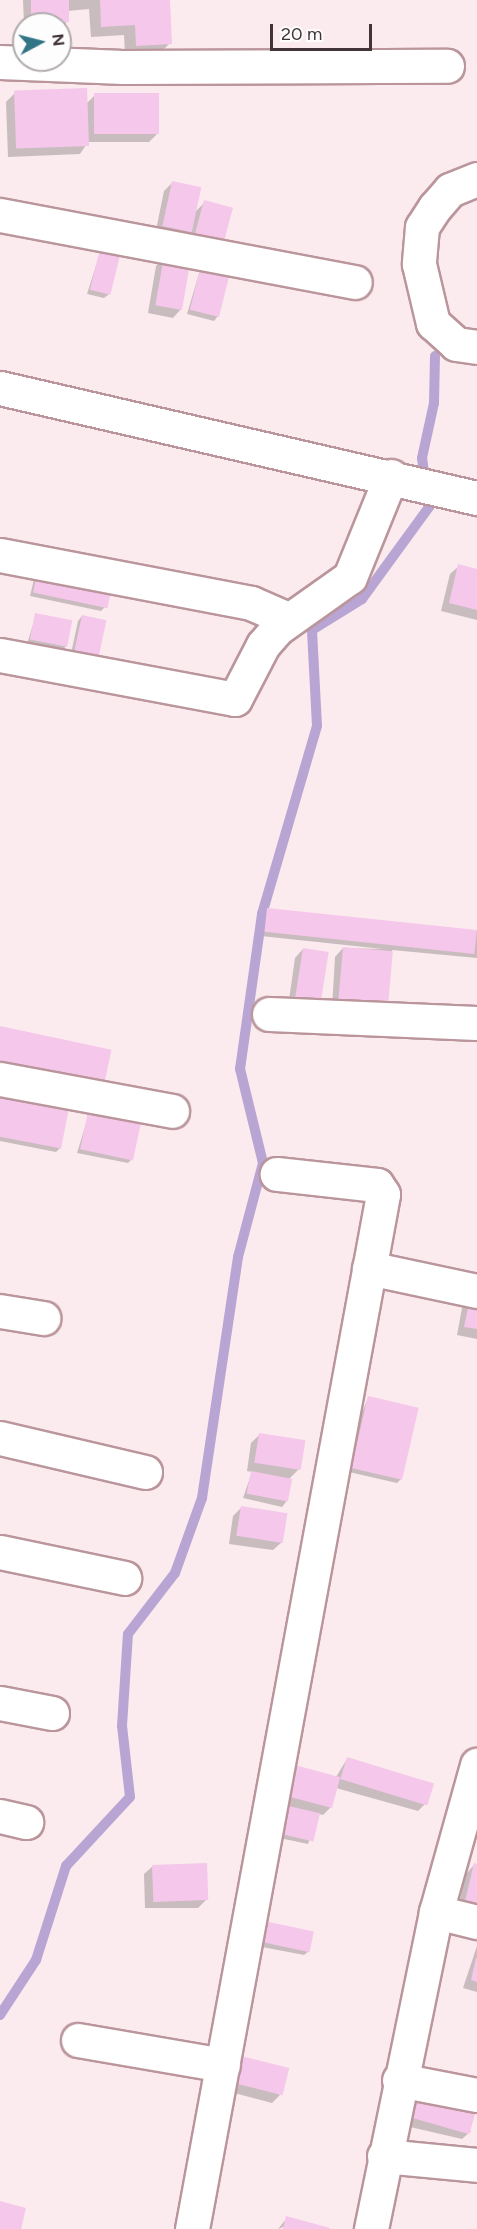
<!DOCTYPE html>
<style>
body{margin:0}
#map{position:relative;width:477px;height:2229px;overflow:hidden;background:#fbebee;font-family:Figtree,sans-serif}
div>[style]{position:absolute}
.shadow>*{inset:0;background:#0003}
.stream>*{height:10px;margin:-5px;padding:0 5px;transform-origin:5px;border-radius:5px;background:#b9a5d3}
.building>*{inset:0;background:#f5c7ea;transform-origin:0 0}
.roads{filter:drop-shadow(2px 0 #ba969c) drop-shadow(-2px 0 #ba969c) drop-shadow(0 2px #ba969c) drop-shadow(0 -2px #ba969c)}
.minor>*{height:33px;margin:-16.5px;padding:0 16.5px;transform-origin:16.5px;border-radius:16.5px;background:#fff}
span{translate:-50% -50%;white-space:nowrap;text-align:center;line-height:1.15;-webkit-text-stroke:4.5px #fdfdfd;paint-order:stroke}
.north{position:absolute;left:12px;top:12px;width:60px;height:60px;box-sizing:border-box;background:#fdfdfd;border:2px solid #b2acad;border-radius:50%;rotate:83deg;font-size:16px;font-weight:700;line-height:24px;text-align:center;color:#423336}
.north::after{content:'';display:block;margin:auto;width:21px;height:27px;background:#327686;clip-path:polygon(50% 0,100% 100%,50% 72%,0 100%)}
.scale{position:absolute;left:270px;top:24px;width:102px;height:27px;box-sizing:border-box;border:3px solid #423336;border-top:0;padding-left:8px;font-size:18px;line-height:21px;white-space:nowrap;color:#423336;-webkit-text-stroke:4px #fdfdfd;paint-order:stroke}
</style>
<div id="map">
<div class="shadow">
<div style="clip-path:polygon(23px 0,168px 0,170px 43px,159px 54px,125px 56px,124px 35px,91px 37px,89px 9px,68px 11px,69px 20px,60px 28px,60px 24px,24px 24px)"></div>
<div style="clip-path:polygon(14px 94px,86px 104px,95px 95px,158px 133px,149px 142px,88px 142px,80px 154px,8px 157px,6px 102px)"></div>
<div style="clip-path:polygon(172px 183px,195px 212px,205px 202px,231px 209px,187px 252px,191px 232px,183px 240px,155px 235px,164px 191px)"></div>
<div style="clip-path:polygon(102px 247px,109px 294px,104px 298px,87px 294px)"></div>
<div style="clip-path:polygon(164px 258px,181px 309px,173px 318px,148px 313px,156px 266px)"></div>
<div style="clip-path:polygon(200px 270px,218px 316px,214px 321px,187px 314px)"></div>
<div style="clip-path:polygon(459px 566px,477px 570px,477px 620px,441px 611px,450px 574px)"></div>
<div style="clip-path:polygon(35px 575px,105px 607px,101px 611px,30px 596px)"></div>
<div style="clip-path:polygon(36px 615px,66px 646px,62px 651px,27px 644px)"></div>
<div style="clip-path:polygon(82px 616px,104px 621px,70px 658px,78px 621px)"></div>
<div style="clip-path:polygon(267px 910px,477px 931px,477px 958px,392px 950px,387px 1004px,332px 1008px,335px 957px,343px 948px,383px 949px,261px 936px,263px 914px)"></div>
<div style="clip-path:polygon(303px 949px,312px 1010px,288px 1007px,295px 958px)"></div>
<div style="clip-path:polygon(0 1098px,60px 1148px,56px 1152px,0 1141px)"></div>
<div style="clip-path:polygon(89px 1114px,132px 1159px,128px 1163px,77px 1153px)"></div>
<div style="clip-path:polygon(470px 1300px,477px 1301px,477px 1339px,457px 1335px,462px 1308px)"></div>
<div style="clip-path:polygon(368px 1398px,401px 1479px,397px 1483px,349px 1472px,355px 1430px)"></div>
<div style="clip-path:polygon(260px 1434px,303px 1441px,298px 1470px,288px 1480px,286px 1502px,282px 1507px,243px 1498px,252px 1472px,247px 1471px,251px 1443px)"></div>
<div style="clip-path:polygon(242px 1507px,282px 1542px,273px 1550px,229px 1544px,233px 1516px)"></div>
<div style="clip-path:polygon(347px 1759px,426px 1803px,418px 1811px,336px 1788px,331px 1807px,323px 1815px,319px 1814px,308px 1844px,270px 1836px,283px 1774px,336px 1777px)"></div>
<div style="clip-path:polygon(474px 1865px,477px 1866px,477px 1914px,458px 1909px,466px 1874px)"></div>
<div style="clip-path:polygon(153px 1866px,206px 1900px,198px 1908px,145px 1908px,144px 1874px)"></div>
<div style="clip-path:polygon(261px 1927px,309px 1951px,304px 1955px,257px 1946px)"></div>
<div style="clip-path:polygon(477px 1946px,477px 1992px,463px 1988px)"></div>
<div style="clip-path:polygon(225px 2064px,280px 2095px,272px 2103px,219px 2089px)"></div>
<div style="clip-path:polygon(420px 2094px,471px 2131px,462px 2139px,406px 2126px,412px 2102px)"></div>
<div style="clip-path:polygon(287px 2218px,327px 2229px,285px 2229px,286px 2226px,278px 2229px)"></div>
</div>
<div class="stream">
<div style="left:0;top:2015px;width:66px;rotate:-56.8deg"></div>
<div style="left:36px;top:1960px;width:99px;rotate:-72.3deg"></div>
<div style="left:66px;top:1866px;width:94px;rotate:-47.2deg"></div>
<div style="left:130px;top:1797px;width:71px;rotate:-96.4deg"></div>
<div style="left:122px;top:1726px;width:92px;rotate:-86.3deg"></div>
<div style="left:128px;top:1634px;width:77px;rotate:-52.4deg"></div>
<div style="left:175px;top:1573px;width:80px;rotate:-70.2deg"></div>
<div style="left:202px;top:1498px;width:244px;rotate:-81.5deg"></div>
<div style="left:238px;top:1257px;width:97px;rotate:-75.1deg"></div>
<div style="left:263px;top:1163px;width:97px;rotate:-103.7deg"></div>
<div style="left:240px;top:1069px;width:157px;rotate:-81.9deg"></div>
<div style="left:262px;top:914px;width:196px;rotate:-73.7deg"></div>
<div style="left:317px;top:726px;width:96px;rotate:-93deg"></div>
<div style="left:312px;top:630px;width:59px;rotate:-31.8deg"></div>
<div style="left:362px;top:599px;width:114px;rotate:-53.9deg"></div>
<div style="left:429px;top:507px;width:49px;rotate:-98.1deg"></div>
<div style="left:422px;top:458px;width:56px;rotate:-77.7deg"></div>
<div style="left:434px;top:403px;width:47px;rotate:-88.8deg"></div>
</div>
<div class="building">
<div style="left:31px;top:0;width:38px;height:22px"></div>
<div style="clip-path:polygon(100px 0,170px 0,172px 44px,136px 46px,135px 25px,101px 27px)"></div>
<div style="left:87px;top:88px;width:58px;height:73px;rotate:88deg"></div>
<div style="left:159px;top:93px;width:41px;height:65px;rotate:90deg"></div>
<div style="left:172px;top:181px;width:30px;height:46px;rotate:12deg"></div>
<div style="left:204px;top:200px;width:30px;height:45px;rotate:15deg"></div>
<div style="left:101px;top:245px;width:21px;height:46px;rotate:14deg"></div>
<div style="left:164px;top:256px;width:27px;height:50px;rotate:10deg"></div>
<div style="left:200px;top:269px;width:30px;height:42px;rotate:14deg"></div>
<div style="clip-path:polygon(458px 564px,477px 569px,477px 610px,449px 603px)"></div>
<div style="left:38px;top:569px;width:76px;height:24px;rotate:12deg"></div>
<div style="left:35px;top:613px;width:38px;height:27px;rotate:11deg"></div>
<div style="left:82px;top:615px;width:25px;height:40px;rotate:12deg"></div>
<div style="left:267px;top:908px;width:211px;height:24px;rotate:6deg"></div>
<div style="left:343px;top:947px;width:50px;height:53px;rotate:5deg"></div>
<div style="left:303px;top:948px;width:26px;height:52px;rotate:9deg"></div>
<div style="left:0;top:1026px;width:114px;height:49px;rotate:12deg"></div>
<div style="left:0;top:1096px;width:70px;height:40px;rotate:11deg"></div>
<div style="left:88px;top:1112px;width:54px;height:38px;rotate:12deg"></div>
<div style="clip-path:polygon(470px 1298px,477px 1300px,477px 1329px,464px 1327px)"></div>
<div style="left:368px;top:1396px;width:52px;height:74px;rotate:13deg"></div>
<div style="left:259px;top:1433px;width:47px;height:30px;rotate:9deg"></div>
<div style="left:251px;top:1471px;width:42px;height:23px;rotate:11deg"></div>
<div style="left:241px;top:1506px;width:47px;height:30px;rotate:9deg"></div>
<div style="left:347px;top:1757px;width:91px;height:23px;rotate:17deg"></div>
<div style="left:291px;top:1764px;width:51px;height:32px;rotate:15deg"></div>
<div style="left:280px;top:1804px;width:41px;height:29px;rotate:13deg"></div>
<div style="left:207px;top:1863px;width:37px;height:55px;rotate:88deg"></div>
<div style="clip-path:polygon(474px 1863px,477px 1864px,477px 1904px,465px 1901px)"></div>
<div style="left:264px;top:1921px;width:51px;height:21px;rotate:12deg"></div>
<div style="clip-path:polygon(476px 1958px,477px 1958px,477px 1982px,471px 1980px)"></div>
<div style="left:233px;top:2054px;width:58px;height:28px;rotate:14deg"></div>
<div style="left:420px;top:2092px;width:59px;height:27px;rotate:16deg"></div>
<div style="clip-path:polygon(0 2201px,26px 2208px,21px 2229px,0 2229px)"></div>
<div style="clip-path:polygon(286px 2216px,330px 2228px,330px 2229px,283px 2229px)"></div>
</div>
<div class="roads">
<div class="minor">
<div style="left:0;top:62px;width:123px;rotate:2.3deg"></div>
<div style="left:123px;top:67px;width:324px;rotate:-0.2deg"></div>
<div style="left:477px;top:179px;width:29px;rotate:158deg"></div>
<div style="left:450px;top:190px;width:23px;rotate:131deg"></div>
<div style="left:435px;top:207px;width:24px;rotate:123deg"></div>
<div style="left:422px;top:227px;width:37px;rotate:95deg"></div>
<div style="left:419px;top:264px;width:61px;rotate:76.7deg"></div>
<div style="left:433px;top:323px;width:31px;rotate:42deg"></div>
<div style="left:456px;top:344px;width:21px;rotate:8deg"></div>
<div style="left:0;top:215px;width:361px;rotate:10.7deg"></div>
<div style="left:0;top:388px;width:490px;rotate:13deg"></div>
<div style="left:0;top:555px;width:256px;rotate:10.8deg"></div>
<div style="left:251px;top:603px;width:40px;rotate:23.4deg"></div>
<div style="left:0;top:655px;width:239px;rotate:10.6deg"></div>
<div style="left:235px;top:699px;width:61px;rotate:-62.6deg"></div>
<div style="left:263px;top:645px;width:23px;rotate:-49deg"></div>
<div style="left:278px;top:628px;width:88px;rotate:-35.3deg"></div>
<div style="left:350px;top:577px;width:109px;rotate:-67.9deg"></div>
<div style="left:269px;top:1014px;width:208px;rotate:2.5deg"></div>
<div style="left:0;top:1079px;width:175px;rotate:10.5deg"></div>
<div style="left:369px;top:1268px;width:110px;rotate:12deg"></div>
<div style="left:0;top:1311px;width:44px;rotate:9.2deg"></div>
<div style="left:0;top:1438px;width:149px;rotate:13.2deg"></div>
<div style="left:0;top:1552px;width:127px;rotate:11.8deg"></div>
<div style="left:0;top:1703px;width:53px;rotate:10.9deg"></div>
<div style="left:0;top:1816px;width:27px;rotate:13deg"></div>
<div style="left:436px;top:1912px;width:42px;rotate:13.7deg"></div>
<div style="left:78px;top:2040px;width:147px;rotate:9.8deg"></div>
<div style="left:399px;top:2080px;width:79px;rotate:10.9deg"></div>
<div style="left:384px;top:2156px;width:93px;rotate:5.5deg"></div>
<div style="left:192px;top:2229px;width:1052px;rotate:-79.54deg"></div>
<div style="left:383px;top:1194px;width:11px;rotate:-124deg"></div>
<div style="left:377px;top:1185px;width:101px;rotate:-173.7deg"></div>
<div style="left:371px;top:2229px;width:324px;rotate:-78.4deg"></div>
<div style="left:436px;top:1912px;width:153px;rotate:-74.4deg"></div>
</div>
</div>
<div class="north">N</div>
<div class="scale">20 m</div>
</div>
